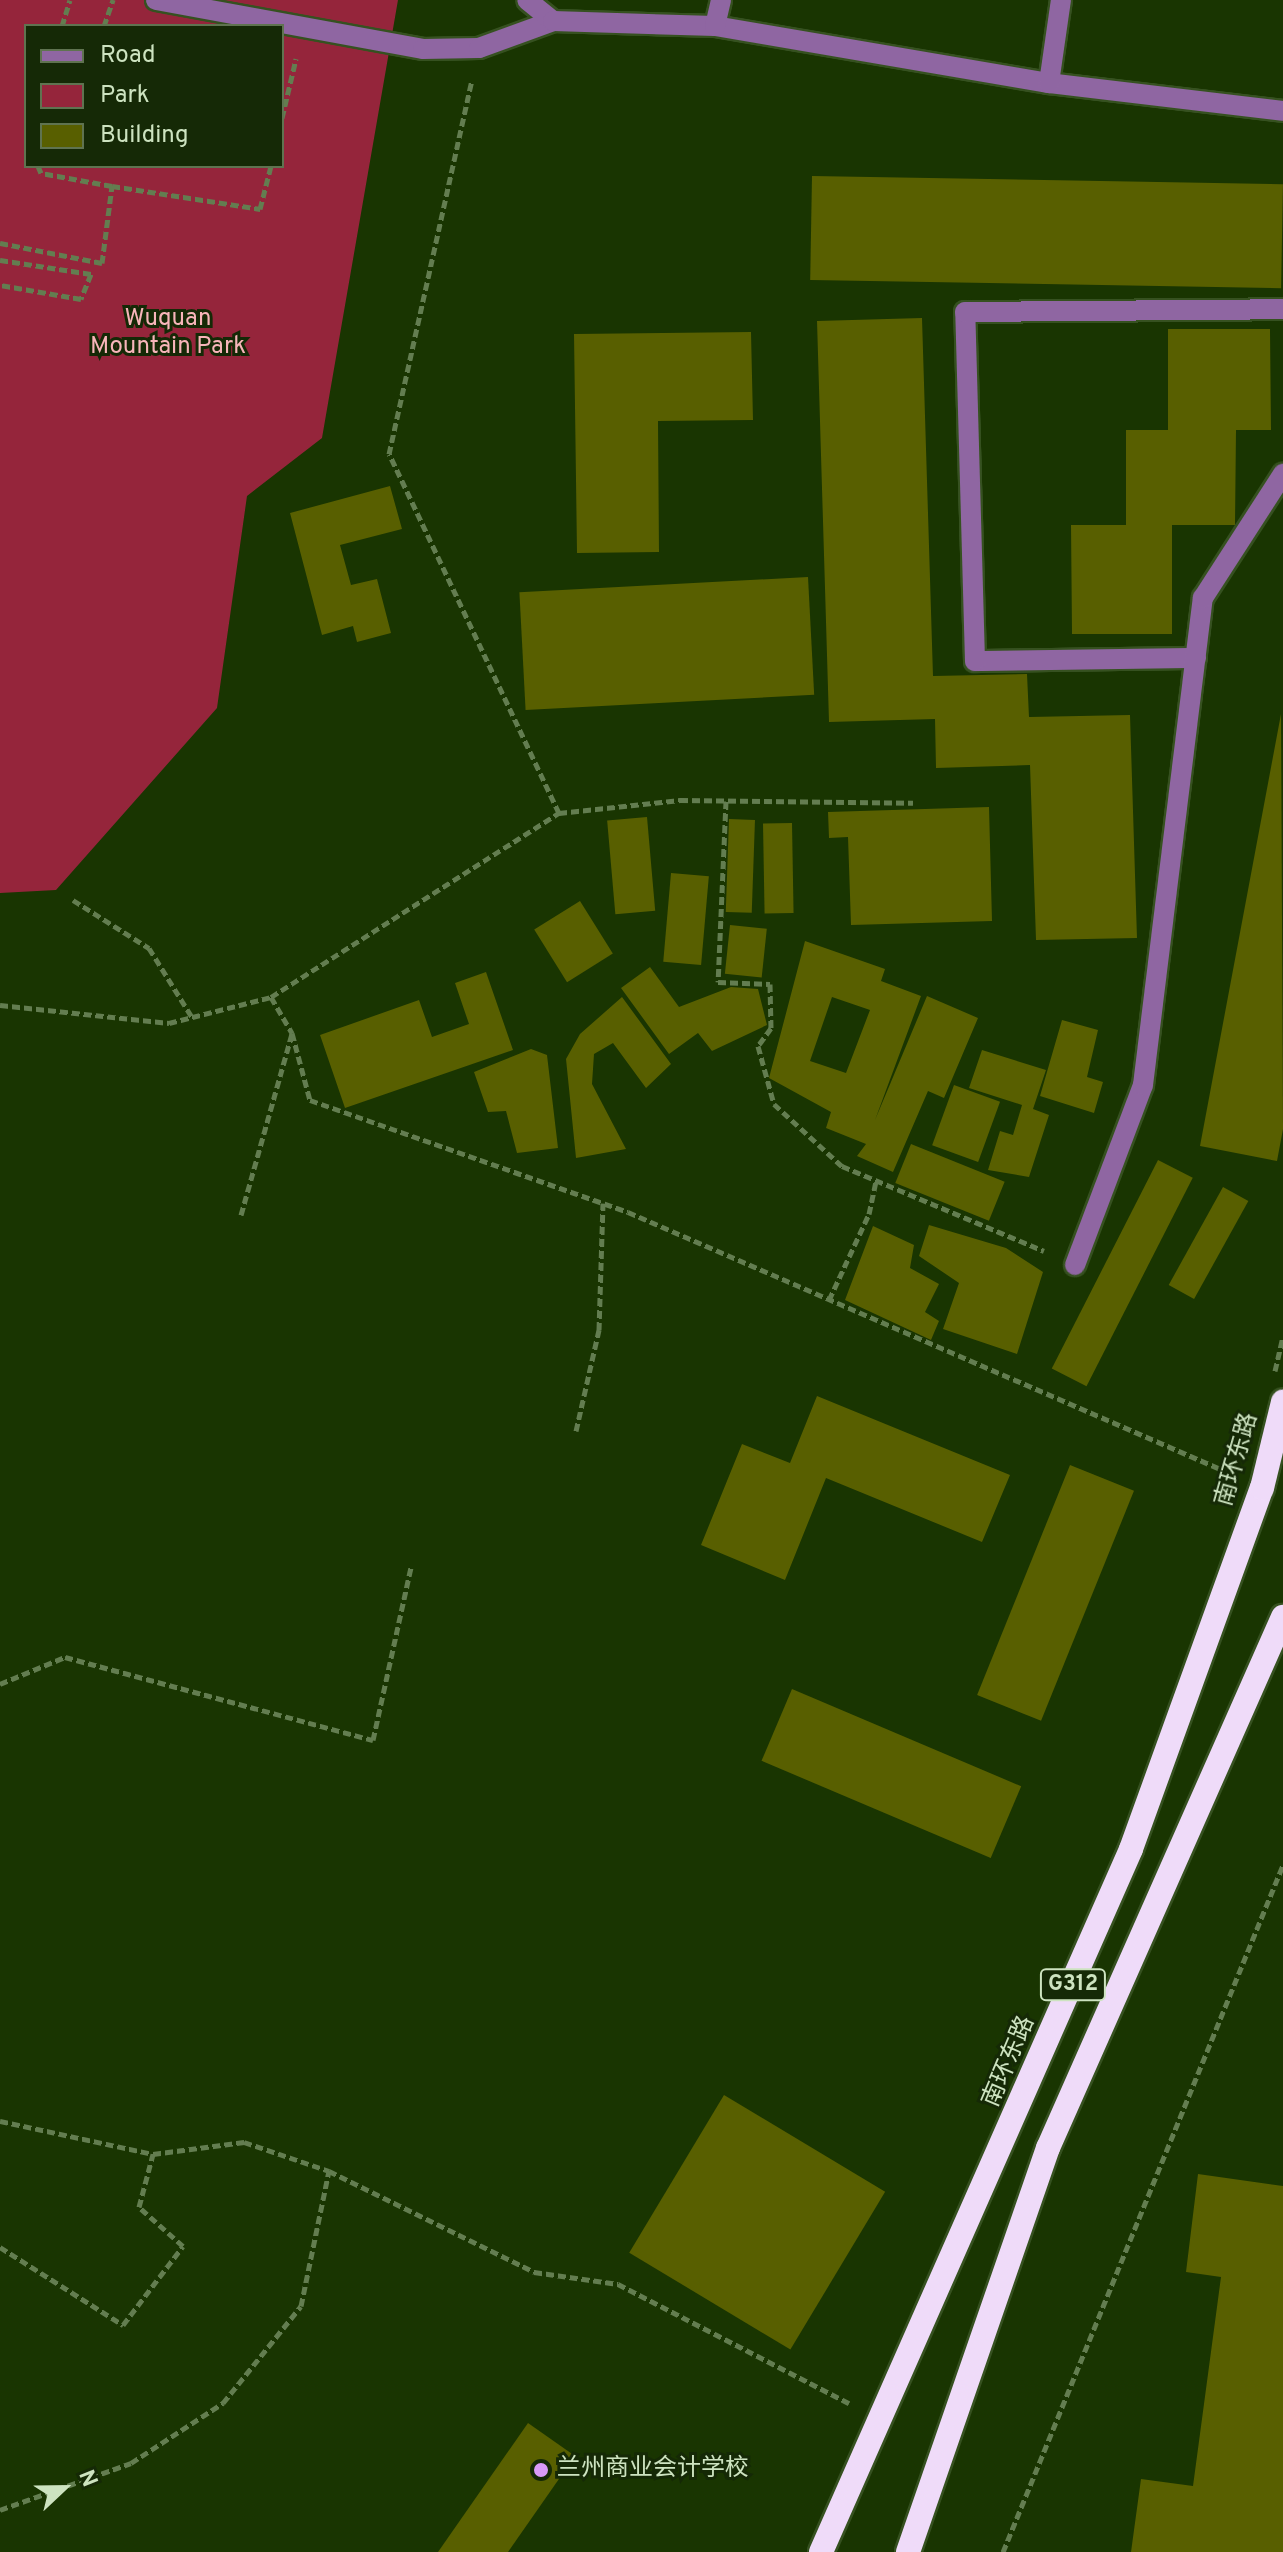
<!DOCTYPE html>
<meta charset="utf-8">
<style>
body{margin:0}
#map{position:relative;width:1283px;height:2552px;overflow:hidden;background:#193501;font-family:Overpass,"Noto Sans SC",sans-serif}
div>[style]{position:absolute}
.green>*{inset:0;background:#95253b}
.building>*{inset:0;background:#585f00;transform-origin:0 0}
.path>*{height:5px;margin-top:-2.5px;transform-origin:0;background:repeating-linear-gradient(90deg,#637d50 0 8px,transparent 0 12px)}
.roads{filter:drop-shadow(2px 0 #365120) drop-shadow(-2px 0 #365120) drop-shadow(0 2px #365120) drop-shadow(0 -2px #365120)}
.minor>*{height:20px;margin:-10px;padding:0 10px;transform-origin:10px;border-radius:10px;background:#8f66a2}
.highway>*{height:24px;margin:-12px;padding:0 12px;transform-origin:12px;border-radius:12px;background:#efdbf9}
.dots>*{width:22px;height:22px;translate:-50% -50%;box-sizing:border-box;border:4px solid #152906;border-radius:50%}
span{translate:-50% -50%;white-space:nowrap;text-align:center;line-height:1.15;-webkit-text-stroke:6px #152906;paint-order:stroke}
.shield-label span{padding:2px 6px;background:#152906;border:2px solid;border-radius:6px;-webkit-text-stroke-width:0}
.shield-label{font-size:22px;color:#cde3c0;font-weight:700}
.park-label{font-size:24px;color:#f8b5ba}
.street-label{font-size:24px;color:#cde3c0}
.poi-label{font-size:24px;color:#cde3c0}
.left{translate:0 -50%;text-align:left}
.legend{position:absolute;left:24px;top:24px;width:260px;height:144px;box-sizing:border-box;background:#152906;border:2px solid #5f7350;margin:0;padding:10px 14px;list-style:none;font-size:24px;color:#cde3c0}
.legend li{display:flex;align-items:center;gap:16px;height:40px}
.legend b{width:40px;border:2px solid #5f7350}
.north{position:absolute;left:24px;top:2448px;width:80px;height:80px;-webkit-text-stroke:6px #152906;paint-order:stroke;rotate:68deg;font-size:22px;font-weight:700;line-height:32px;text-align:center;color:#cde3c0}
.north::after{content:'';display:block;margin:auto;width:28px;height:36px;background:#cde3c0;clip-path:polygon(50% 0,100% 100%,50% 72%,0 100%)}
</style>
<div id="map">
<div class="green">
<div style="clip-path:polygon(evenodd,0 0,398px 0,322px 438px,247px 496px,217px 708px,56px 890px,0 893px,0 0,26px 26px,282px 26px,282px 166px,26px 166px,26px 26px)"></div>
</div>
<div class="building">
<div style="left:812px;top:176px;width:471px;height:104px;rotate:1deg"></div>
<div style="clip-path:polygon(922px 318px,933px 676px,1027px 674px,1029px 717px,1130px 715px,1137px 938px,1036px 940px,1030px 765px,936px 768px,935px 719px,829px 722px,817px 321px)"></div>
<div style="clip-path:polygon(1168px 329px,1270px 329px,1271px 430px,1236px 430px,1235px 525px,1172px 525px,1172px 634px,1072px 634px,1071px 525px,1126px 525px,1126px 430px,1168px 430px)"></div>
<div style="clip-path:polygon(751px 332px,753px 420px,658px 421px,659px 552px,577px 553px,574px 334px)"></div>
<div style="clip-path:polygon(390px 486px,402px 529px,340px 545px,351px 585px,377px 579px,391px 633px,357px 642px,353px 626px,322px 635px,290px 513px)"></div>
<div style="left:808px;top:577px;width:118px;height:289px;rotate:87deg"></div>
<div style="clip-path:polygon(1281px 714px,1283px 1129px,1277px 1161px,1200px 1146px)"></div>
<div style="clip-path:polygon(989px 807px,992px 921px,851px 925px,848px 837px,829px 838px,828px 812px)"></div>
<div style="left:647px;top:817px;width:94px;height:40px;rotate:85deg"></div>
<div style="left:729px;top:819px;width:26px;height:93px;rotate:2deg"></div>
<div style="left:792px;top:823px;width:90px;height:29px;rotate:89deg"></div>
<div style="left:671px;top:873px;width:38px;height:89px;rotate:5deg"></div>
<div style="left:580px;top:901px;width:62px;height:54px;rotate:58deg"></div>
<div style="left:730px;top:925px;width:37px;height:49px;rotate:6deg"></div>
<div style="clip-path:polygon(evenodd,805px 941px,885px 969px,881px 981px,921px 996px,875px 1120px,927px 996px,978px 1018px,944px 1098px,928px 1091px,893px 1172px,857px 1156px,866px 1144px,826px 1128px,831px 1112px,769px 1078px,805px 941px,832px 997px,870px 1010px,846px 1073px,810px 1061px,832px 997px)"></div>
<div style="clip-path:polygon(650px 967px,679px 1007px,731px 987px,758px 989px,767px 1025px,712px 1051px,698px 1033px,669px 1054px,621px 988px)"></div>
<div style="clip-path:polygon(486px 972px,513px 1050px,345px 1108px,320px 1035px,419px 1000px,432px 1037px,469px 1024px,455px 983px)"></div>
<div style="clip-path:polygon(622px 997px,671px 1064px,646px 1088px,613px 1043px,594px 1054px,592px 1084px,626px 1149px,576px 1158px,566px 1059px,580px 1034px)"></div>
<div style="clip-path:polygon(1062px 1020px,1098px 1030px,1087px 1077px,1103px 1082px,1094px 1113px,1040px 1096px)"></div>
<div style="clip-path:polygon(531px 1049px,547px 1055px,558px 1148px,517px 1153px,506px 1111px,488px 1112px,474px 1072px)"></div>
<div style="clip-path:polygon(982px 1050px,1046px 1070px,1033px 1109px,1049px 1115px,1029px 1177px,988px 1170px,1000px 1131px,1013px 1135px,1022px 1105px,969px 1088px)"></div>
<div style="left:954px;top:1085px;width:49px;height:64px;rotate:20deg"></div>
<div style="left:911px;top:1144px;width:101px;height:42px;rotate:22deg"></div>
<div style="left:1158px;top:1160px;width:39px;height:234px;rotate:27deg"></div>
<div style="left:1223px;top:1187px;width:29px;height:112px;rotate:29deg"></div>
<div style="clip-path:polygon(929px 1225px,1006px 1248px,1043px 1272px,1017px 1354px,943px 1329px,959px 1283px,919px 1256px)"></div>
<div style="clip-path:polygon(873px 1226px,914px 1245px,910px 1268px,939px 1284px,925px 1312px,939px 1321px,931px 1340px,845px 1300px)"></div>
<div style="clip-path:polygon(817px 1396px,1010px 1475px,982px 1542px,826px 1478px,785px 1580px,701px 1545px,742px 1444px,790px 1463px)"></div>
<div style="left:1070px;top:1465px;width:69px;height:248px;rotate:22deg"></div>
<div style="left:792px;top:1689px;width:249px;height:78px;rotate:23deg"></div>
<div style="left:724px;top:2095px;width:188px;height:184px;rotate:31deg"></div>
<div style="clip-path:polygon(1198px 2174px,1283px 2186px,1283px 2552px,1131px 2552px,1141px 2479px,1193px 2486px,1221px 2277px,1186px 2272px)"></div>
<div style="clip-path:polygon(528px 2423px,575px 2456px,508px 2552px,438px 2552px)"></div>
</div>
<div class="path">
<div style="left:62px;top:26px;width:27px;rotate:-73deg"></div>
<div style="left:104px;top:26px;width:28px;rotate:-71deg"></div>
<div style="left:282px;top:118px;width:61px;rotate:-76.7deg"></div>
<div style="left:112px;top:186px;width:150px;rotate:8.8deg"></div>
<div style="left:260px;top:209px;width:44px;rotate:-75.7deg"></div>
<div style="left:0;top:243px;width:104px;rotate:11.1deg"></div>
<div style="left:102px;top:263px;width:78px;rotate:-82.6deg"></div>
<div style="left:112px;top:186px;width:72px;rotate:-169.6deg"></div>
<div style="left:41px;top:173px;width:8px;rotate:-113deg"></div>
<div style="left:0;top:260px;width:92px;rotate:8.7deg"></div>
<div style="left:91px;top:274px;width:27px;rotate:112deg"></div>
<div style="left:81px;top:299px;width:82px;rotate:-170.2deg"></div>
<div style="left:726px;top:801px;width:181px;rotate:92.5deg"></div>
<div style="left:718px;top:982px;width:52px;rotate:2.2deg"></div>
<div style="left:770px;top:984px;width:44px;rotate:88.7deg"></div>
<div style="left:771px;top:1028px;width:22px;rotate:126deg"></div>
<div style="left:758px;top:1046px;width:60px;rotate:74.6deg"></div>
<div style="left:774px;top:1104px;width:92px;rotate:42.4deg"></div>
<div style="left:842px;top:1166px;width:219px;rotate:22.8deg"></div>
<div style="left:559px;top:813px;width:122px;rotate:-6.1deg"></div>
<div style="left:680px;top:800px;width:233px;rotate:0.7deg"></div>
<div style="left:73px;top:900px;width:90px;rotate:32.3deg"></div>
<div style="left:149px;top:948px;width:81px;rotate:58.1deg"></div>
<div style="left:271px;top:997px;width:42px;rotate:59.7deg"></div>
<div style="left:292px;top:1033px;width:69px;rotate:75deg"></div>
<div style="left:310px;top:1100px;width:337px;rotate:19.4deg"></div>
<div style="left:628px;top:1212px;width:658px;rotate:23.45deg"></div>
<div style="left:0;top:1005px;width:170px;rotate:6.1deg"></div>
<div style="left:169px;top:1023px;width:105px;rotate:-14.3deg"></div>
<div style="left:271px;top:997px;width:342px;rotate:-32.6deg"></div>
<div style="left:559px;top:813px;width:397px;rotate:-115.3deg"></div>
<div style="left:389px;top:454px;width:383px;rotate:-77.5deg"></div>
<div style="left:241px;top:1215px;width:188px;rotate:-74.3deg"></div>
<div style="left:829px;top:1300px;width:95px;rotate:-65.1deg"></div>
<div style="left:869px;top:1214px;width:35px;rotate:-78deg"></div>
<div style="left:1275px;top:1371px;width:35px;rotate:-77deg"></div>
<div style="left:576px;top:1431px;width:104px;rotate:-77.2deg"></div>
<div style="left:599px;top:1330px;width:127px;rotate:-88.2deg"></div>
<div style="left:0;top:1684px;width:70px;rotate:-22.6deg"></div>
<div style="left:65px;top:1657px;width:319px;rotate:15.1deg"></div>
<div style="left:373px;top:1740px;width:177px;rotate:-77.6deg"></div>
<div style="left:0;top:2121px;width:157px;rotate:12.2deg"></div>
<div style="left:153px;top:2154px;width:92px;rotate:-7.5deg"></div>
<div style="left:244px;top:2142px;width:90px;rotate:18.8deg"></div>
<div style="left:329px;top:2171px;width:229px;rotate:26.2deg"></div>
<div style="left:534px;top:2272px;width:85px;rotate:8.1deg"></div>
<div style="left:618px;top:2284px;width:260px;rotate:27.3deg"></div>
<div style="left:0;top:2247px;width:146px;rotate:32.4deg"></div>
<div style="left:123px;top:2325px;width:99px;rotate:-52.8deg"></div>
<div style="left:183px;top:2246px;width:59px;rotate:-138.4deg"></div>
<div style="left:139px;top:2207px;width:55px;rotate:-75.2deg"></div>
<div style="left:0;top:2510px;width:139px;rotate:-19.7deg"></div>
<div style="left:131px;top:2463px;width:110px;rotate:-33.1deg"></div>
<div style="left:223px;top:2403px;width:124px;rotate:-51.2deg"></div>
<div style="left:301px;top:2306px;width:138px;rotate:-78.3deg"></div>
<div style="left:1003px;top:2552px;width:742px;rotate:-67.83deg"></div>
</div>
<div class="roads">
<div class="minor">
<div style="left:156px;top:0;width:271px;rotate:10.4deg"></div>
<div style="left:423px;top:49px;width:56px;rotate:-1deg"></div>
<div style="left:479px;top:48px;width:79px;rotate:-20deg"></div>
<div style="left:553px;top:21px;width:33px;rotate:-141deg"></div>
<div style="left:553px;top:21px;width:162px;rotate:1.8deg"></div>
<div style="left:715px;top:26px;width:339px;rotate:9.7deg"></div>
<div style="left:1049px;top:83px;width:236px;rotate:6.8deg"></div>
<div style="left:715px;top:26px;width:27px;rotate:-77deg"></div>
<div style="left:1049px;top:83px;width:84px;rotate:-81.8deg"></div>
<div style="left:1196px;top:658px;width:221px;rotate:179.2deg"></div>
<div style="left:975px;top:661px;width:349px;rotate:-91.6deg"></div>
<div style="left:965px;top:312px;width:318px;rotate:-0.5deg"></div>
<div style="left:1075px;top:1265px;width:192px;rotate:-69.3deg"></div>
<div style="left:1143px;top:1085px;width:491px;rotate:-83deg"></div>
<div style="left:1203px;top:598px;width:148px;rotate:-57.2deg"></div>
</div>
<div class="highway">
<div style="left:821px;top:2552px;width:768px;rotate:-66.2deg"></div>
<div style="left:1131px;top:1849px;width:384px;rotate:-70.1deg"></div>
<div style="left:1262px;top:1488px;width:89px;rotate:-76.3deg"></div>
<div style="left:908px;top:2552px;width:428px;rotate:-70.9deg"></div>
<div style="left:1048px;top:2148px;width:581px;rotate:-66.13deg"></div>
</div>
</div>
<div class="dots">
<div style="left:541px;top:2470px;background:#d99af7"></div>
</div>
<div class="shield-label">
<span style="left:1073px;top:1985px">G312</span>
</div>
<div class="park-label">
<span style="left:168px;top:334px">Wuquan<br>Mountain Park</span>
</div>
<div class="street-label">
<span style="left:1238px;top:1460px;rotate:-74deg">南环东路</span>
<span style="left:1010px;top:2062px;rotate:-67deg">南环东路</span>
</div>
<div class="poi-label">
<span class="left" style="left:557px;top:2470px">兰州商业会计学校</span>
</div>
<ul class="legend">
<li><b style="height:10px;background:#8f66a2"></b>Road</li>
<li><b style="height:22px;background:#95253b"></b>Park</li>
<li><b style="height:22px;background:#585f00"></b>Building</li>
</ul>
<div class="north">N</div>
</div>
